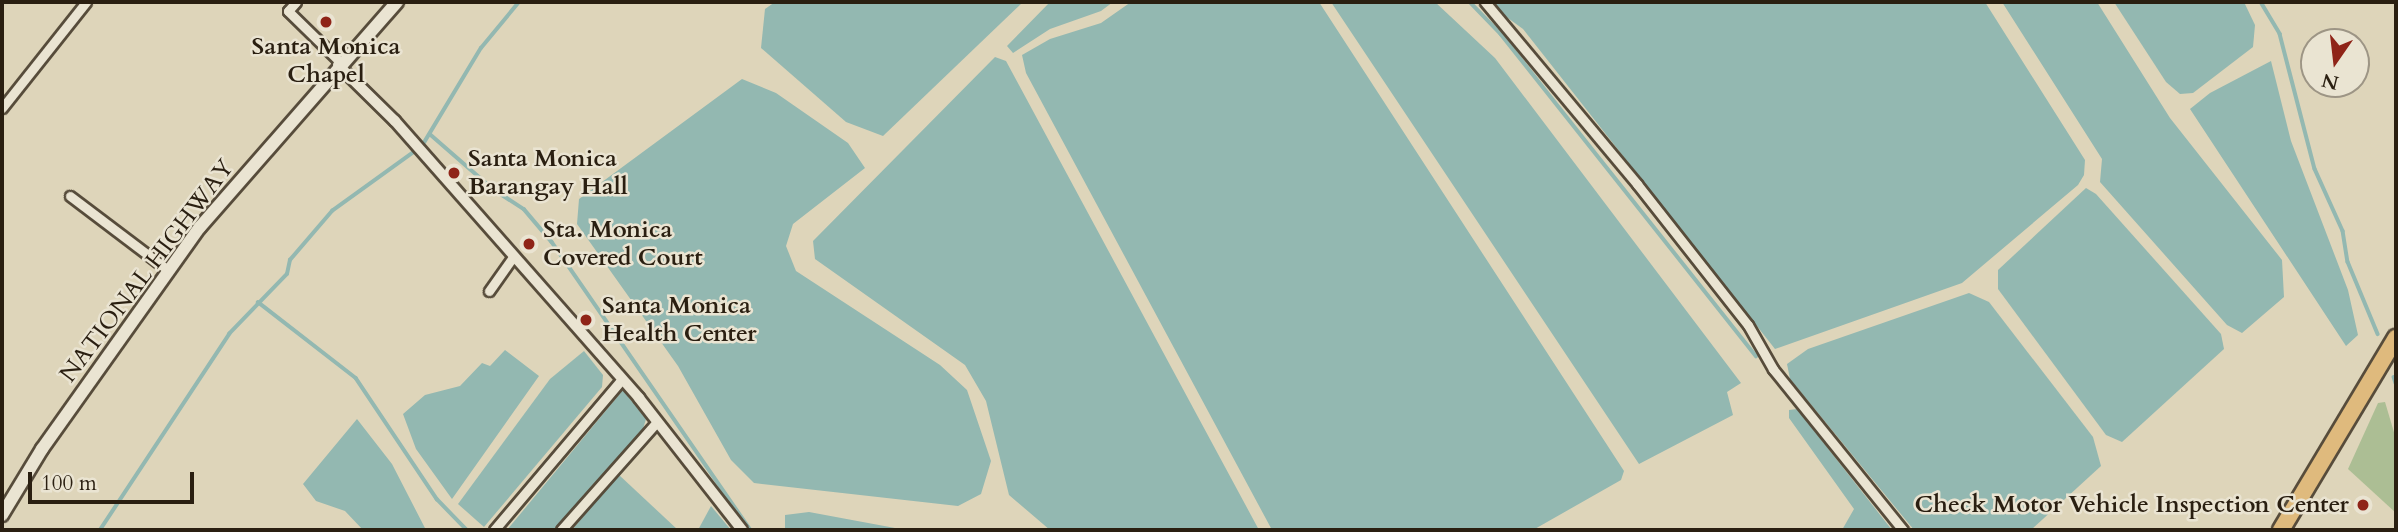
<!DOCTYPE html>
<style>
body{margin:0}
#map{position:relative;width:2398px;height:532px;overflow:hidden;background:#ded5ba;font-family:Cardo,serif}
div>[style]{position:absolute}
.green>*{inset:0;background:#acbe94}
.water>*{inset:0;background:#93b8b1}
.stream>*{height:3.5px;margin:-1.75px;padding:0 1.75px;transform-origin:1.75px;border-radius:1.75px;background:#93b8b1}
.roads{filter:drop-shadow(2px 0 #574c3b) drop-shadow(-2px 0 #574c3b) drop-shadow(0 2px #574c3b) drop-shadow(0 -2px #574c3b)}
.minor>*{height:9px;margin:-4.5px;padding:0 4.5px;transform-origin:4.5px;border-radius:4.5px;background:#eae4d2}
.tertiary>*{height:10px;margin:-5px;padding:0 5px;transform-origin:5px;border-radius:5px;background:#eae4d2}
.secondary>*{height:12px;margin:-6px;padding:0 6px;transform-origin:6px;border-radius:6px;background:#eae4d2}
.trunk>*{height:16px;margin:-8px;padding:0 8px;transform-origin:8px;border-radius:8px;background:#dfba7d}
.dots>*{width:19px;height:19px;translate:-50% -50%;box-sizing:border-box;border:4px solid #eae4d2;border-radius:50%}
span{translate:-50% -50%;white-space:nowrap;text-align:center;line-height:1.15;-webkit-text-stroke:5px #eae4d2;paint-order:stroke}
.poi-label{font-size:24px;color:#2a1f11;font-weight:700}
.left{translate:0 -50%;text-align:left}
.right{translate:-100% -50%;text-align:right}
.street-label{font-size:24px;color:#2a1f11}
.frame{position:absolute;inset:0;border:4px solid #2a1f11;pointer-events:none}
.north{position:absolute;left:2300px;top:28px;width:70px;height:70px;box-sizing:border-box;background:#eae4d2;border:2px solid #9d9585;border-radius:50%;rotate:194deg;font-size:19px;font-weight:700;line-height:28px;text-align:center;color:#2a1f11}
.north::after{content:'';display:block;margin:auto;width:24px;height:32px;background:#8f2418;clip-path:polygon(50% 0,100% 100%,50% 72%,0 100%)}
.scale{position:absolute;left:28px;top:472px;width:166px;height:32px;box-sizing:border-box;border:4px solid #2a1f11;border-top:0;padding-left:9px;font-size:21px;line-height:24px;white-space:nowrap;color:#2a1f11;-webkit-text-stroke:5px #eae4d2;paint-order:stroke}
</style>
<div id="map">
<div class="green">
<div style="clip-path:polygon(2385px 402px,2396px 439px,2396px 513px,2348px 469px,2378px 403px)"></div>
</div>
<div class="water">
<div style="clip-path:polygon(775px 2px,1023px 2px,883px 136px,846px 122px,761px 48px,765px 9px)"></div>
<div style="clip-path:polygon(1050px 2px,1113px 2px,1101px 11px,1050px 29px,1013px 53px,1007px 46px)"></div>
<div style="clip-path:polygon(1131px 2px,1319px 2px,1624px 471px,1621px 480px,1533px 530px,1272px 530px,1026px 73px,1022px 55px,1050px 39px,1101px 23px)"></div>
<div style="clip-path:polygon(1331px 2px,1435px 2px,1495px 58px,1741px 383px,1727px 392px,1733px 415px,1639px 464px)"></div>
<div style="clip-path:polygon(1494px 2px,1985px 2px,2085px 160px,2084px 175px,2078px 185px,1962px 283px,1775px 349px,1523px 29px,1501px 13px)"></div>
<div style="clip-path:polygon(2002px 2px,2097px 2px,2170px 118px,2282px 260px,2284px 297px,2242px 333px,2227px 325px,2100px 182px,2102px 159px)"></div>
<div style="clip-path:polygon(2114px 2px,2244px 2px,2255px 25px,2253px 47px,2193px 93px,2180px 94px,2166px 82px)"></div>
<div style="clip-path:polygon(995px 57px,1006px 61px,1259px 530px,1050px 530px,1009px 495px,986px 401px,965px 365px,815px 259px,813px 241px)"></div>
<div style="clip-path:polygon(2271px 61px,2291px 141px,2348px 290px,2358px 335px,2346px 346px,2190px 109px,2210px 93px)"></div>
<div style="clip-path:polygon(742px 79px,776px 93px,848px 143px,865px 168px,793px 224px,786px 246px,796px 271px,940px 365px,967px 390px,991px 461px,981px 494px,958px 506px,754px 483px,731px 460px,678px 366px,577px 224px,579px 199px)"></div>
<div style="clip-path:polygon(2086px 188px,2096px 194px,2221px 334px,2224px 349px,2122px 442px,2106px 435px,1998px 289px,1998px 270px)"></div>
<div style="clip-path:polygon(1969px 293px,1989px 302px,2093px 437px,2101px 466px,2031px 530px,1914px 530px,1790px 379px,1787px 364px,1808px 349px)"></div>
<div style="clip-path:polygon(505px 350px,539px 376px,452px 499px,416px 449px,403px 414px,425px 395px,460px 386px,482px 363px,490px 366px)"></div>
<div style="clip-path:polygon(584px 351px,603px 375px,602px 387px,484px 527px,458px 504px,550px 379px)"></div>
<div style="clip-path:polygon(623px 390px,646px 419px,643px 429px,556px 530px,507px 530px)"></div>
<div style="clip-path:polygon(1797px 409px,1892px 530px,1842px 530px,1854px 509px,1789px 418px,1789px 410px)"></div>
<div style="clip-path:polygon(357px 419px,392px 464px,426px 530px,363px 530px,345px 511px,316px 501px,303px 484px)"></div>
<div style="clip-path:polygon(618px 474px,678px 530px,572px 530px)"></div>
<div style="clip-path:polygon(711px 506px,731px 530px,698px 530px)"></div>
<div style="clip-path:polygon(809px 512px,895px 528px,915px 530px,785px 530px,785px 515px)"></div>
</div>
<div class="stream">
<div style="left:1470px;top:2px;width:45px;rotate:45.9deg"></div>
<div style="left:1501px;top:34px;width:411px;rotate:51.6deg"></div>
<div style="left:2261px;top:2px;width:37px;rotate:59deg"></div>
<div style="left:2280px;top:34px;width:139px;rotate:75.5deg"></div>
<div style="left:2315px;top:169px;width:68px;rotate:65.7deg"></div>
<div style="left:2343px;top:231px;width:31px;rotate:81deg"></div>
<div style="left:2348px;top:262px;width:78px;rotate:67.4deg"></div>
<div style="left:430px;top:134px;width:84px;rotate:41.1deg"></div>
<div style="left:493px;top:189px;width:37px;rotate:33deg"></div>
<div style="left:524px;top:209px;width:43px;rotate:49.7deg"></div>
<div style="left:552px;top:242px;width:350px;rotate:55.4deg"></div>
<div style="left:258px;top:302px;width:124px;rotate:37.8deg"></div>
<div style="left:356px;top:378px;width:146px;rotate:56.2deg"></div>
<div style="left:437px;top:499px;width:43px;rotate:45.9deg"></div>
<div style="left:2394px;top:377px;width:6px;rotate:72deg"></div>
<div style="left:100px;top:530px;width:235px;rotate:-56.6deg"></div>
<div style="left:229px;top:334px;width:83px;rotate:-46deg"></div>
<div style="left:287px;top:274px;width:14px;rotate:-78deg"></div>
<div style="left:290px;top:260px;width:65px;rotate:-49.4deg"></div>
<div style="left:332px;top:211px;width:111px;rotate:-35.8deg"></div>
<div style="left:422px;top:146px;width:114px;rotate:-59deg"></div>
<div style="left:481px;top:48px;width:60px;rotate:-50.4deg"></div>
</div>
<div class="roads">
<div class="minor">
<div style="left:296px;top:2px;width:12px;rotate:132deg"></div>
<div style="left:288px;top:11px;width:73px;rotate:44.4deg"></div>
<div style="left:1485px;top:2px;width:237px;rotate:50.1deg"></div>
<div style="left:1637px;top:184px;width:179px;rotate:51.8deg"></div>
<div style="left:1748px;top:325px;width:51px;rotate:60.4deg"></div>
<div style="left:1773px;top:369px;width:207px;rotate:51.1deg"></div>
<div style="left:2px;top:108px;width:135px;rotate:-51.6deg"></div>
<div style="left:70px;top:196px;width:123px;rotate:37.1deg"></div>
<div style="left:489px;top:291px;width:42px;rotate:-54.8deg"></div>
<div style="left:494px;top:530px;width:198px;rotate:-49.7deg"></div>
<div style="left:561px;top:530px;width:143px;rotate:-48.4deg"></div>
</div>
<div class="tertiary">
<div style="left:338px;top:65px;width:80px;rotate:44.5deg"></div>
<div style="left:395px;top:121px;width:369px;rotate:48.6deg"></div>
<div style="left:639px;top:398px;width:167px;rotate:52deg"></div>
</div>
<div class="secondary">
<div style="left:2px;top:515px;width:77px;rotate:-58.8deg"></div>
<div style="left:42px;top:449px;width:272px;rotate:-54.6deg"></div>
<div style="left:200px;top:227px;width:299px;rotate:-48.8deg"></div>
</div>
<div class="trunk">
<div style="left:2281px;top:530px;width:224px;rotate:-59.1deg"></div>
</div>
</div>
<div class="dots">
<div style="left:326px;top:22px;background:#8f2418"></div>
<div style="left:454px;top:173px;background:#8f2418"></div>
<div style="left:529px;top:244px;background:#8f2418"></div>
<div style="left:586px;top:320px;background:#8f2418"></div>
<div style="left:2363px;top:505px;background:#8f2418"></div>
</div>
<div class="poi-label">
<span style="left:326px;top:61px">Santa Monica<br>Chapel</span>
<span class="left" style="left:468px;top:173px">Santa Monica<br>Barangay Hall</span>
<span class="left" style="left:543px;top:244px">Sta. Monica<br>Covered Court</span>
<span class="left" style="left:602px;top:320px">Santa Monica<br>Health Center</span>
<span class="right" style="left:2349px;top:505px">Check Motor Vehicle Inspection Center</span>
</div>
<div class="street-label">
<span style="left:147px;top:271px;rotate:-53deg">NATIONAL HIGHWAY</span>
</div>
<div class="frame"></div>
<div class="north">N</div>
<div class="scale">100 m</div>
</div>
